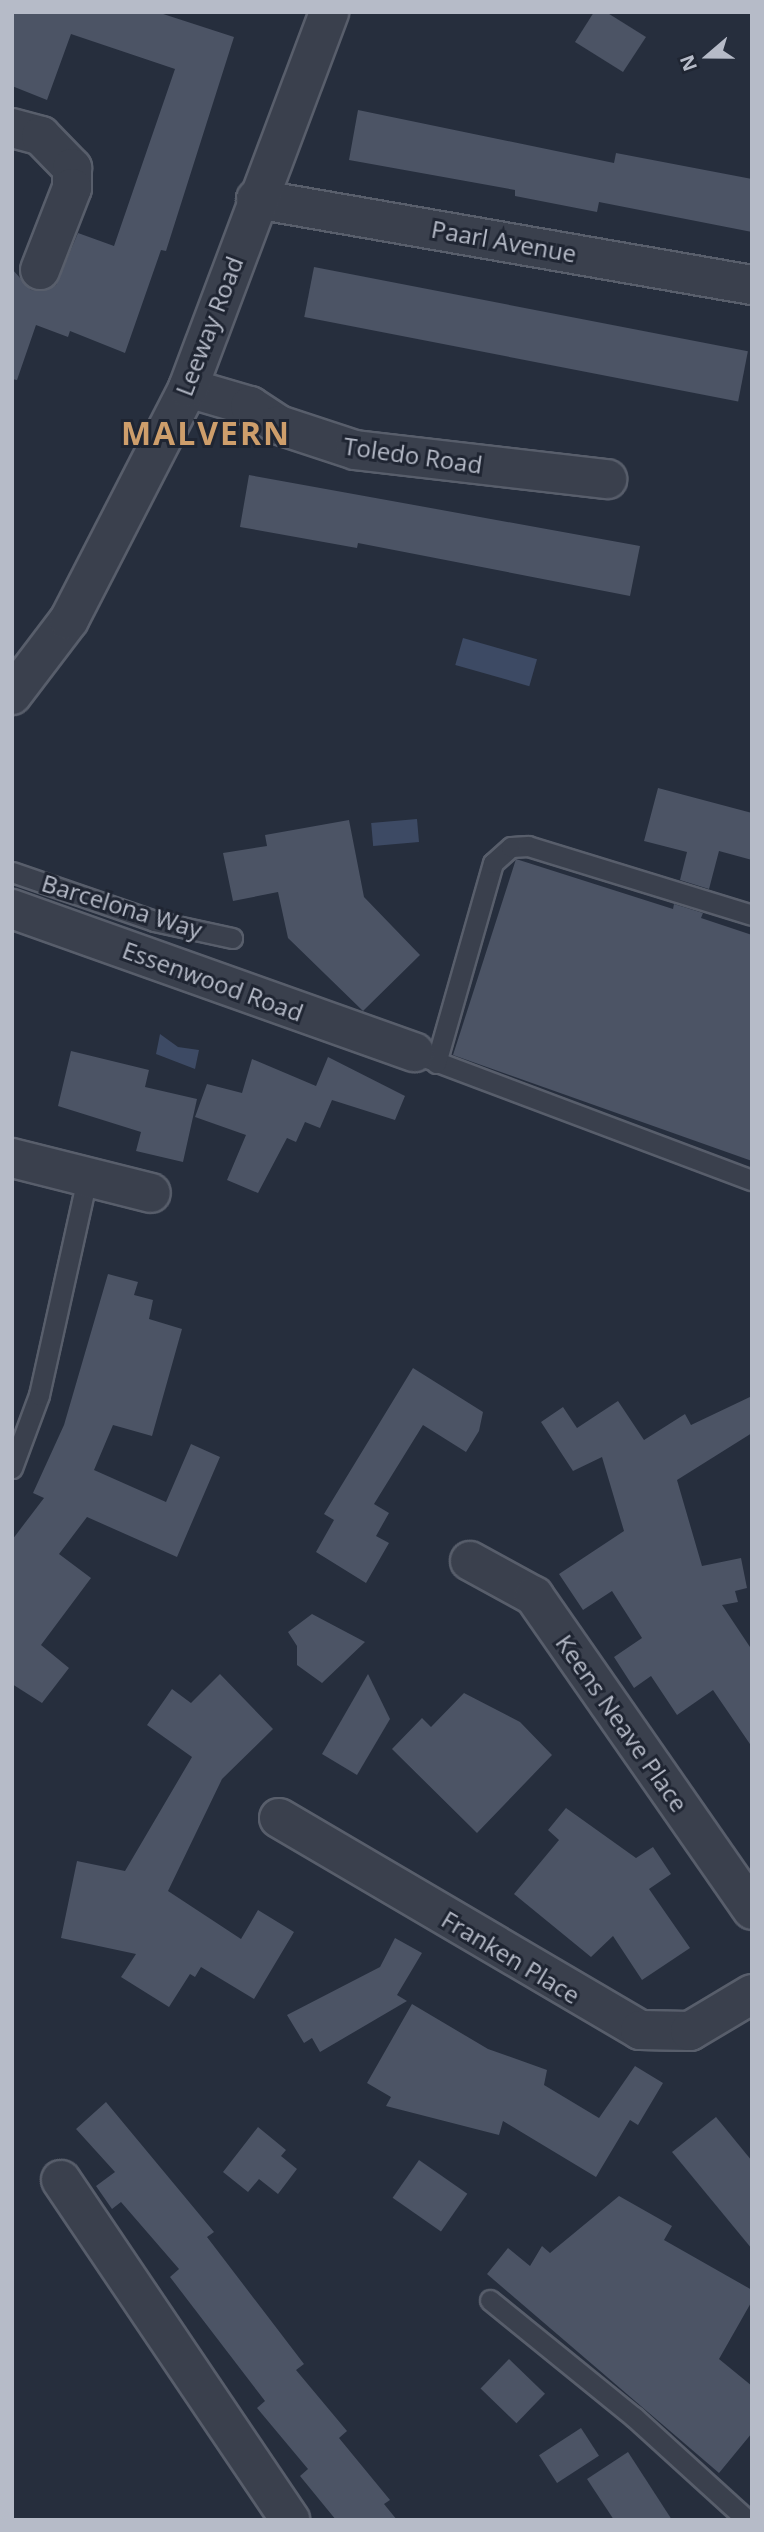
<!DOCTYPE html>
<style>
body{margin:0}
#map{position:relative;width:764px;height:2532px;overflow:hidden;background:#262e3d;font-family:"Open Sans",sans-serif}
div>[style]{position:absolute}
.water>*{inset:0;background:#3d4a64;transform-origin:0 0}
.building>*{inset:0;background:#4c5465;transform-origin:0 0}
.roads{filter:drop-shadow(2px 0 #585e6b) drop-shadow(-2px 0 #585e6b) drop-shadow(0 2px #585e6b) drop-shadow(0 -2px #585e6b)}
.service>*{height:19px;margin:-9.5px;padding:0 9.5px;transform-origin:9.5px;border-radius:9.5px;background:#3a404d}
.minor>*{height:38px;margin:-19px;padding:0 19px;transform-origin:19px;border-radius:19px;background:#3a404d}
span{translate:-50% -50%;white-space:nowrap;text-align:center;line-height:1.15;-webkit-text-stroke:6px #1f2532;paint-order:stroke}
.street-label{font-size:24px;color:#b6bbc8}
.district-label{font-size:32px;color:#ce9e6b;font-weight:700;letter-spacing:2px}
.frame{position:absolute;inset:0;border:14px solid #b6bbc8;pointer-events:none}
.north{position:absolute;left:673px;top:21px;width:70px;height:70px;-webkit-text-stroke:5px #1f2532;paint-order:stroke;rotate:250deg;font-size:19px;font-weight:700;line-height:28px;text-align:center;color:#b6bbc8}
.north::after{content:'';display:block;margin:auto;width:24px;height:32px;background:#b6bbc8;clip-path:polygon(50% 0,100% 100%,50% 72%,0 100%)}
</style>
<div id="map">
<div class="water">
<div style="left:463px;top:638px;width:77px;height:28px;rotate:16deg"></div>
<div style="left:417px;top:819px;width:23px;height:46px;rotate:85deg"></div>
<div style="clip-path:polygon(160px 1034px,178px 1047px,199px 1050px,195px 1069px,156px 1054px)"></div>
</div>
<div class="building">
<div style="clip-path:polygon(12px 12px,157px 12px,234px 37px,166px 251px,161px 250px,125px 353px,70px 331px,68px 337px,36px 325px,17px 380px,12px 379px,12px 269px,31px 290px,44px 291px,56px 285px,78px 233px,114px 246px,175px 69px,71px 34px,47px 100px,12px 86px)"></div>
<div style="clip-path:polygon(594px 12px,606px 12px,646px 37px,623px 72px,575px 42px)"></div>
<div style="clip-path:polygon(358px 110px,614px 163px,616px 153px,752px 179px,752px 232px,599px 202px,597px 212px,515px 196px,515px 190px,349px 160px)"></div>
<div style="left:314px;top:267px;width:442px;height:51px;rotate:11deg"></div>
<div style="clip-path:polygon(249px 475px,640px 546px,630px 596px,358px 543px,357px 548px,240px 527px)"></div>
<div style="clip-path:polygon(658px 788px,752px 813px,752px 860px,719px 851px,709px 889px,680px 880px,687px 852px,644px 841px)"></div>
<div style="clip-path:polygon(349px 820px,364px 897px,420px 955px,363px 1011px,288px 938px,278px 892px,233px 901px,223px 853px,267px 846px,265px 835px)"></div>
<div style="clip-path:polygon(516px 859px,673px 909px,674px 904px,703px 913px,701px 918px,752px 935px,752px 1161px,453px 1055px)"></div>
<div style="clip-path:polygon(71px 1051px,149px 1070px,145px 1087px,197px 1099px,183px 1162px,136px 1151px,141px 1132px,58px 1106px)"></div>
<div style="clip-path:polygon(328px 1057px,405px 1096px,395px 1120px,332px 1100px,320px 1128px,305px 1122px,296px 1142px,287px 1138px,258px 1193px,227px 1180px,246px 1135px,195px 1117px,207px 1084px,242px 1093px,252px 1059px,316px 1086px)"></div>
<div style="clip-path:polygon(108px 1274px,138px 1282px,134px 1295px,153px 1300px,149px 1319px,182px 1329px,152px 1436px,113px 1425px,94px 1470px,166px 1502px,191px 1444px,220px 1457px,177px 1557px,87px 1517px,59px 1554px,91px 1578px,41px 1645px,69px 1668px,42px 1703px,12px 1684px,12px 1540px,44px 1498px,33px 1493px,64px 1425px)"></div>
<div style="clip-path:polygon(413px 1368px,483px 1412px,479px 1431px,466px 1452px,423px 1425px,374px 1504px,389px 1513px,376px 1536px,389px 1543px,366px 1583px,316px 1552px,334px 1520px,324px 1514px)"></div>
<div style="clip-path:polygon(752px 1396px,752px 1433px,677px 1480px,702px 1566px,741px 1558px,747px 1588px,735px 1591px,738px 1602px,722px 1605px,752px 1650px,752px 1747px,713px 1690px,677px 1715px,651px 1676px,634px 1688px,614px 1657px,642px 1638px,612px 1591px,583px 1610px,559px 1574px,624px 1531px,602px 1457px,573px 1471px,541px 1422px,563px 1407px,577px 1428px,618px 1401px,644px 1440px,685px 1414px,691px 1425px)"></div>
<div style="clip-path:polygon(312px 1614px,365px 1642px,322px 1683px,297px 1665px,297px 1646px,288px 1632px)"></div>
<div style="clip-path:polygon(220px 1674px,273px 1729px,222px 1779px,168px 1891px,241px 1939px,258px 1910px,294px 1932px,254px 1999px,201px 1967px,195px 1977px,190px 1974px,169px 2007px,121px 1977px,136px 1954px,61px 1938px,77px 1861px,125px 1871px,192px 1757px,147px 1725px,172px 1689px,191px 1703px)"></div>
<div style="clip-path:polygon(368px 1674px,390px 1719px,357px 1775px,322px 1754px)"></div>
<div style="clip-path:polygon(464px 1693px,520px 1722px,552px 1755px,477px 1833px,392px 1749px,422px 1718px,431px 1727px)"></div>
<div style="clip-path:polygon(566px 1808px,636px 1858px,653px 1847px,671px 1874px,649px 1889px,690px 1948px,642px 1980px,613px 1936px,591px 1957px,514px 1894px,559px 1840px,548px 1830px)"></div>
<div style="clip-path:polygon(395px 1938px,422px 1953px,397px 1995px,407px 2001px,320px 2052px,312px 2038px,304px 2043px,287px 2015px,380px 1967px)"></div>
<div style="clip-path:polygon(412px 2004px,488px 2049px,547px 2070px,544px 2085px,599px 2118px,635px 2066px,663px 2083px,638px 2125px,630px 2120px,596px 2177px,503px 2121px,499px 2135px,386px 2106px,391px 2097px,367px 2083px)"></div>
<div style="clip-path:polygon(106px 2102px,214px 2232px,207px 2237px,304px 2364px,296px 2370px,347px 2431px,339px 2438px,390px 2500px,384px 2504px,397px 2520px,336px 2520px,300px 2476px,308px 2469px,257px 2408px,265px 2401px,170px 2277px,179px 2269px,121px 2202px,112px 2209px,96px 2186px,115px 2172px,76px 2129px)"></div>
<div style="clip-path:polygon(716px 2117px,752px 2161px,752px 2249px,672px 2152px)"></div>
<div style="clip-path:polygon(258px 2127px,286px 2150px,281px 2156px,297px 2169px,278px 2194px,259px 2179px,248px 2192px,223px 2172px)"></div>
<div style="left:419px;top:2160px;width:59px;height:46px;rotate:35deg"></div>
<div style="clip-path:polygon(619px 2196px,672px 2226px,664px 2240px,752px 2290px,752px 2301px,719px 2359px,752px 2386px,752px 2433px,719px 2473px,487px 2274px,508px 2248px,530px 2266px,542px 2246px,550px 2253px)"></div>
<div style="left:509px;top:2359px;width:50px;height:41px;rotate:44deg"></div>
<div style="left:581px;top:2428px;width:33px;height:50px;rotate:57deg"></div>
<div style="clip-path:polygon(628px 2452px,672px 2520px,614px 2520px,587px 2479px)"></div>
</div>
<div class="roads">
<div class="service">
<div style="left:12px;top:872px;width:150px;rotate:19deg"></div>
<div style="left:154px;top:921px;width:80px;rotate:12.3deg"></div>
<div style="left:424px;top:1057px;width:350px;rotate:20.6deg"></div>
<div style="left:436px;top:1063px;width:208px;rotate:-74.1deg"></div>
<div style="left:493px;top:863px;width:24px;rotate:-42deg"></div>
<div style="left:511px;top:847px;width:17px;rotate:-3deg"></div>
<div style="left:528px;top:846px;width:234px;rotate:17.1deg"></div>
<div style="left:12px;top:1468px;width:78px;rotate:-69.7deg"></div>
<div style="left:39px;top:1395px;width:222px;rotate:-77.5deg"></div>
<div style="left:490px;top:2300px;width:186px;rotate:39.1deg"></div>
<div style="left:634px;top:2417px;width:153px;rotate:42.3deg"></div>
</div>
<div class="minor">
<div style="left:12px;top:128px;width:30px;rotate:15deg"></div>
<div style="left:41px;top:136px;width:45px;rotate:45.9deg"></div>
<div style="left:72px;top:168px;width:20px;rotate:90deg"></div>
<div style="left:72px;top:188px;width:88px;rotate:111.3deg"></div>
<div style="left:256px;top:199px;width:503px;rotate:9.84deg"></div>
<div style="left:188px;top:388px;width:65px;rotate:16.2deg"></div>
<div style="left:250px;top:406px;width:35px;rotate:33deg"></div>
<div style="left:279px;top:425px;width:80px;rotate:18.2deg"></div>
<div style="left:355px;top:450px;width:254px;rotate:6.6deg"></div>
<div style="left:12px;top:695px;width:94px;rotate:-52.8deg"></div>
<div style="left:69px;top:620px;width:261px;rotate:-62.8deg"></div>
<div style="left:188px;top:388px;width:402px;rotate:-69.4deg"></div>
<div style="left:12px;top:909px;width:427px;rotate:19.6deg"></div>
<div style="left:12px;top:1158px;width:143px;rotate:14.1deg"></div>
<div style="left:470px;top:1561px;width:73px;rotate:28.7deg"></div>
<div style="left:534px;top:1596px;width:382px;rotate:55.2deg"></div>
<div style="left:279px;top:1818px;width:419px;rotate:30.4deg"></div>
<div style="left:640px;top:2030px;width:50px;rotate:1.1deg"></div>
<div style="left:690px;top:2031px;width:72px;rotate:-30.8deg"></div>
<div style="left:61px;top:2180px;width:410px;rotate:56deg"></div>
</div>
</div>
<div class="street-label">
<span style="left:504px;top:241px;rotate:10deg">Paarl Avenue</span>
<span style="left:209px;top:326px;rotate:-69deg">Leeway Road</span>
<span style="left:413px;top:455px;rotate:8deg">Toledo Road</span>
<span style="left:122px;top:906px;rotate:17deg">Barcelona Way</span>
<span style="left:213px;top:981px;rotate:20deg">Essenwood Road</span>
<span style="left:622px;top:1723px;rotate:55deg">Keens Neave Place</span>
<span style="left:511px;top:1957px;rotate:31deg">Franken Place</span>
</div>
<div class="district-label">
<span style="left:206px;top:433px">MALVERN</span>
</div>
<div class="frame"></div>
<div class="north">N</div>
</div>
